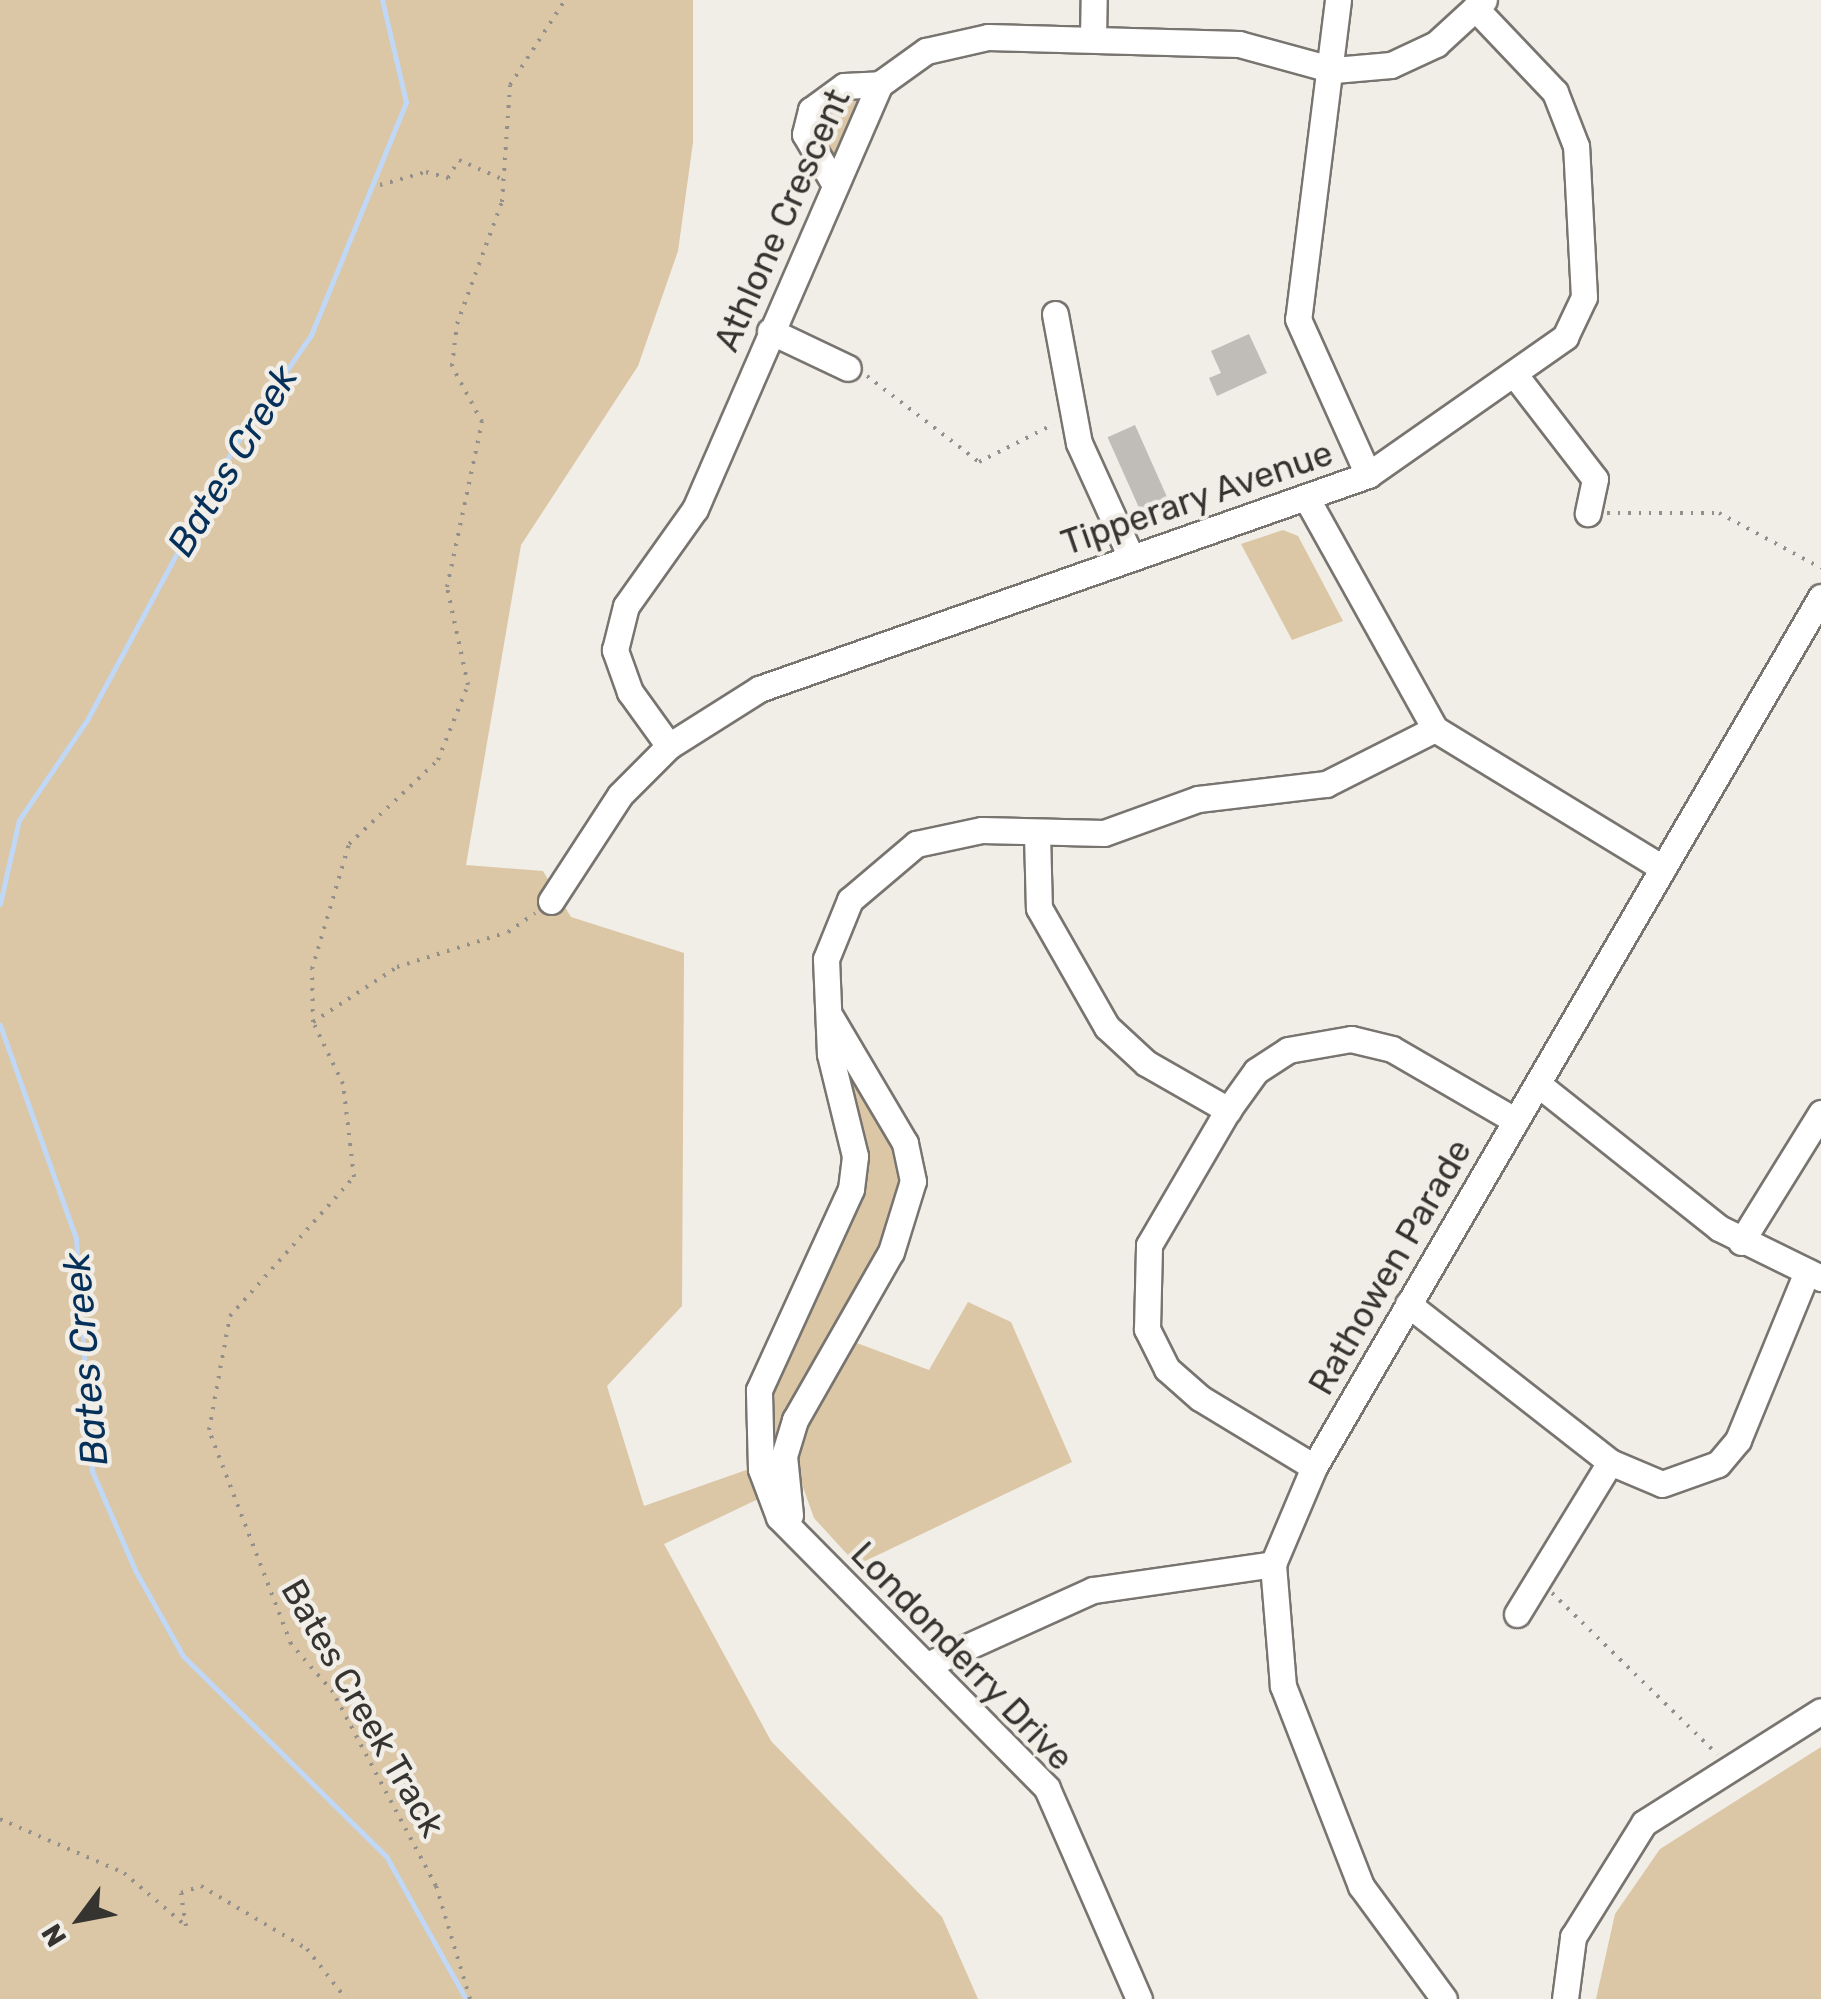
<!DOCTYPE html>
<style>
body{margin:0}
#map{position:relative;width:1821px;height:1999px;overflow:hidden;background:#f1ede7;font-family:Rubik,sans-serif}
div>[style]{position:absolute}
.green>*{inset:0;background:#dbc6a5}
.stream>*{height:5px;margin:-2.5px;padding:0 2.5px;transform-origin:2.5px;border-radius:2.5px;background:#c0d8f5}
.building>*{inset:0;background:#c0bcb7;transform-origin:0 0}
.path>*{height:4px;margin-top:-2px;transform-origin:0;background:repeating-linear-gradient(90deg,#93908c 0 2.5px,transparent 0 10.5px)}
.roads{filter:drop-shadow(2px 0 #78746f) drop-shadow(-2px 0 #78746f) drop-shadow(0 2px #78746f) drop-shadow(0 -2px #78746f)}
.minor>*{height:25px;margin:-12.5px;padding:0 12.5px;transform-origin:12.5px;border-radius:12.5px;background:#fff}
span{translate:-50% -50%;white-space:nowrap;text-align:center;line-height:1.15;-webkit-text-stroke:9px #f1ede7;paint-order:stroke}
.street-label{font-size:35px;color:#353431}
.water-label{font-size:38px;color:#05305a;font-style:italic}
.north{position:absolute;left:30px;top:1869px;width:100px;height:100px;-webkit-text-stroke:8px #f1ede7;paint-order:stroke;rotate:238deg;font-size:28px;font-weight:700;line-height:40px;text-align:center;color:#353431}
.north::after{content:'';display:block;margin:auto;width:35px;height:45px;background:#353431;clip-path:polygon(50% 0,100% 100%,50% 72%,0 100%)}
</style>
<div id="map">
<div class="green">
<div style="clip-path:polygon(0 0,693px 0,693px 142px,678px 251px,638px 366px,521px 545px,466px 865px,543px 871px,571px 917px,684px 953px,682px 1306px,607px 1386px,644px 1506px,766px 1463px,763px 1412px,860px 1190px,841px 1060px,897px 1145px,906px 1179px,884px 1243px,830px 1333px,929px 1370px,968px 1302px,1011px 1322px,1072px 1462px,857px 1565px,814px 1518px,800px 1479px,664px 1544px,771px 1741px,942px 1917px,978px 1999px,0 1999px)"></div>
<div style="clip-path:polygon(864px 91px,839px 154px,828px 158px,814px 117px,832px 98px)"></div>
<div style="clip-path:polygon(1283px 530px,1298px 536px,1343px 621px,1292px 640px,1241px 544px)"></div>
<div style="clip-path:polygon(1821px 1747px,1821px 1999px,1596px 1999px,1615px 1914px,1660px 1849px)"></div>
</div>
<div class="stream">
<div style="left:0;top:904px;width:86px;rotate:-77.3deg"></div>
<div style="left:19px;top:820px;width:121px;rotate:-55.8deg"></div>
<div style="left:87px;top:720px;width:310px;rotate:-61.7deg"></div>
<div style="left:234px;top:447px;width:136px;rotate:-55.5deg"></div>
<div style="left:311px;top:335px;width:252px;rotate:-67.8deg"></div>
<div style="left:406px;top:102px;width:105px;rotate:-103.2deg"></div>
<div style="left:0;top:1025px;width:226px;rotate:70.4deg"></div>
<div style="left:76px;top:1238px;width:234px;rotate:86.1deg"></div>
<div style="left:92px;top:1471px;width:108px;rotate:66.5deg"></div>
<div style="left:135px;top:1570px;width:98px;rotate:60.8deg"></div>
<div style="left:183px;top:1656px;width:285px;rotate:44.6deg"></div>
<div style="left:386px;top:1856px;width:164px;rotate:60.8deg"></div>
</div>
<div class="building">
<div style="clip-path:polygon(1249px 334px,1267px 373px,1217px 396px,1209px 378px,1221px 373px,1211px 351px)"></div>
<div style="left:1135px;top:425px;width:85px;height:30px;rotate:66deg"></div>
</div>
<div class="path">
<div style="left:380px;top:185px;width:48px;rotate:-15.8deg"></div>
<div style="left:426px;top:172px;width:23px;rotate:15deg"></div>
<div style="left:448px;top:178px;width:21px;rotate:-59deg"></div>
<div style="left:459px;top:160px;width:49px;rotate:24deg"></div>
<div style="left:867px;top:376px;width:141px;rotate:37.5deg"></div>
<div style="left:979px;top:462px;width:84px;rotate:-26.9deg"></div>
<div style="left:1607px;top:513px;width:112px"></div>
<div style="left:1719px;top:513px;width:116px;rotate:28.3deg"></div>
<div style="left:313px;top:1022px;width:100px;rotate:-33.2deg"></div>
<div style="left:397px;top:967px;width:116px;rotate:-17.5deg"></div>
<div style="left:508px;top:932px;width:33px;rotate:-35deg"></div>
<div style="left:1552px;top:1593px;width:231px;rotate:44.3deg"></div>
<div style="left:0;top:1819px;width:135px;rotate:23.5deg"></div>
<div style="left:124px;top:1873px;width:82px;rotate:40.5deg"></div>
<div style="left:186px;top:1926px;width:33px;rotate:-99deg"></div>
<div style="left:181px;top:1893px;width:21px;rotate:-19deg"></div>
<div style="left:201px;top:1886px;width:123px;rotate:30.7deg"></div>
<div style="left:307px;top:1949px;width:63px;rotate:52deg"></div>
<div style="left:470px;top:1999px;width:118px;rotate:-106.7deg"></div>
<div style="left:436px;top:1886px;width:220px;rotate:-118deg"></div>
<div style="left:333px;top:1692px;width:64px;rotate:-131.2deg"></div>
<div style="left:291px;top:1644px;width:229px;rotate:-111deg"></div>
<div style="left:209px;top:1430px;width:116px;rotate:-79.6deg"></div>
<div style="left:230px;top:1316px;width:186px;rotate:-48.3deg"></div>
<div style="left:354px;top:1177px;width:94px;rotate:-96.7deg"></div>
<div style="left:343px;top:1084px;width:69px;rotate:-115.8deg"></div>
<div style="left:313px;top:1022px;width:53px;rotate:-91.1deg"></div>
<div style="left:312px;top:969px;width:130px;rotate:-73.5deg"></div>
<div style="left:349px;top:844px;width:122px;rotate:-43.3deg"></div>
<div style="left:438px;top:760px;width:81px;rotate:-68.2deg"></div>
<div style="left:468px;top:685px;width:100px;rotate:-102.1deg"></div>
<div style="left:447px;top:587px;width:169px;rotate:-78deg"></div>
<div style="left:482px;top:422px;width:64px;rotate:-118.2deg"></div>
<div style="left:452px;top:366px;width:42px;rotate:-83.2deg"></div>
<div style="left:457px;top:324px;width:130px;rotate:-69.8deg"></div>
<div style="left:502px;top:202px;width:117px;rotate:-86.1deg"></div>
<div style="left:510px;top:85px;width:101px;rotate:-57.1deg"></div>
</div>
<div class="roads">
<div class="minor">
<div style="left:1338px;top:0;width:321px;rotate:97.1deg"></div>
<div style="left:1298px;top:319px;width:171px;rotate:65.8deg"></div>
<div style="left:1093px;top:39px;width:39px;rotate:-89deg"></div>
<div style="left:835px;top:185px;width:59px;rotate:-120.5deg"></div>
<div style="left:805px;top:134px;width:25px;rotate:-76deg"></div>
<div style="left:811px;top:110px;width:41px;rotate:-36deg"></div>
<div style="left:844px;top:86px;width:36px;rotate:-3deg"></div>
<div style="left:1055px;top:314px;width:131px;rotate:79.5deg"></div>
<div style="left:1079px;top:443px;width:125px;rotate:65.5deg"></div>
<div style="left:770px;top:331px;width:86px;rotate:25.4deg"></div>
<div style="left:1518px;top:379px;width:126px;rotate:52.4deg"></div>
<div style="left:1595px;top:479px;width:35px;rotate:102deg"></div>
<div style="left:1307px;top:499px;width:263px;rotate:60.9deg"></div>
<div style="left:1435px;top:729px;width:267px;rotate:31.4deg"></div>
<div style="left:669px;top:746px;width:67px;rotate:-125.8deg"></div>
<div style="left:630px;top:692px;width:45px;rotate:-109.7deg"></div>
<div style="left:615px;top:650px;width:45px;rotate:-76deg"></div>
<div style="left:626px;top:606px;width:119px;rotate:-54.6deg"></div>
<div style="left:695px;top:509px;width:464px;rotate:-66.5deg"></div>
<div style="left:880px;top:84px;width:57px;rotate:-35.7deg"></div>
<div style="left:926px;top:51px;width:64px;rotate:-12.7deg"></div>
<div style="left:988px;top:37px;width:251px;rotate:1.6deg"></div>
<div style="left:1239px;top:44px;width:98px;rotate:15.3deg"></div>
<div style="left:1334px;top:70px;width:57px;rotate:-5deg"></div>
<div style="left:1391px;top:65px;width:50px;rotate:-25deg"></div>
<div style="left:1436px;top:44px;width:65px;rotate:-42.5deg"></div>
<div style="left:1037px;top:834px;width:74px;rotate:88.5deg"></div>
<div style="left:1039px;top:908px;width:137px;rotate:60.3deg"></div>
<div style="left:1107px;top:1027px;width:53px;rotate:42.7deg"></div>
<div style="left:1146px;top:1063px;width:95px;rotate:29.8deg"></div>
<div style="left:551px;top:901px;width:126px;rotate:-56.9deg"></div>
<div style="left:620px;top:795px;width:69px;rotate:-45deg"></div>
<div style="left:669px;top:746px;width:107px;rotate:-32.3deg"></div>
<div style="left:759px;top:689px;width:646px;rotate:-19.36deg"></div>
<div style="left:1368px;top:475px;width:241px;rotate:-35deg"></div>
<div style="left:1565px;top:337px;width:44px;rotate:-64.6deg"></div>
<div style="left:1584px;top:297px;width:151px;rotate:-93deg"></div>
<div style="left:1576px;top:146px;width:58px;rotate:-111.3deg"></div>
<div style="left:1555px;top:92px;width:116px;rotate:-133.6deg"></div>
<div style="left:1538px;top:1084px;width:231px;rotate:38.5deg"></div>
<div style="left:1719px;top:1228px;width:114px;rotate:26.1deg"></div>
<div style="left:1741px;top:1242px;width:152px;rotate:-58.2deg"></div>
<div style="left:1408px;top:1304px;width:256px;rotate:38deg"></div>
<div style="left:1610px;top:1462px;width:56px;rotate:22.9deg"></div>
<div style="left:1662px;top:1484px;width:59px;rotate:-19.7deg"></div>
<div style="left:1718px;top:1464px;width:31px;rotate:-50deg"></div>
<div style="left:1738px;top:1440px;width:182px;rotate:-67.7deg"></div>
<div style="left:1314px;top:1467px;width:133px;rotate:-148.8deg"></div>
<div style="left:1200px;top:1398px;width:44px;rotate:-138.7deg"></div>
<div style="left:1167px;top:1369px;width:45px;rotate:-116.6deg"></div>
<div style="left:1147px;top:1329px;width:84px;rotate:-88.6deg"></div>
<div style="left:1149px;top:1245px;width:156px;rotate:-59.7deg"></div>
<div style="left:1228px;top:1110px;width:48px;rotate:-54.3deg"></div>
<div style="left:1256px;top:1071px;width:38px;rotate:-33deg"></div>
<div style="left:1288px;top:1050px;width:64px;rotate:-9.9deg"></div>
<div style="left:1351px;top:1039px;width:42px;rotate:13.7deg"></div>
<div style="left:1392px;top:1049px;width:143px;rotate:30.1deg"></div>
<div style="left:790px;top:1515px;width:59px;rotate:-95.8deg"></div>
<div style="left:784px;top:1456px;width:38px;rotate:-73deg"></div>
<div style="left:795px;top:1420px;width:193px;rotate:-60.3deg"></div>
<div style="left:891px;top:1252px;width:74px;rotate:-72.8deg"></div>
<div style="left:913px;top:1181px;width:39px;rotate:-102deg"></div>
<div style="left:905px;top:1143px;width:145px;rotate:-120.6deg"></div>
<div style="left:1517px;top:1614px;width:178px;rotate:-58.5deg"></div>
<div style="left:927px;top:1665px;width:182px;rotate:-24.3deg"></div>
<div style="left:1093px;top:1590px;width:182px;rotate:-8.2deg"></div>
<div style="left:1139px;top:1999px;width:230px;rotate:-113.6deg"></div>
<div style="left:1047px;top:1788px;width:381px;rotate:-134.7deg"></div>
<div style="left:779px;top:1517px;width:51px;rotate:-110.6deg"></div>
<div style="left:761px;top:1469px;width:79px;rotate:-91.5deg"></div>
<div style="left:759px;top:1390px;width:221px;rotate:-65.4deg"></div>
<div style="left:851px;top:1189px;width:33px;rotate:-83deg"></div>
<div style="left:855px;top:1156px;width:105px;rotate:-103.8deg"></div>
<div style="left:830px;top:1054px;width:95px;rotate:-92.4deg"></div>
<div style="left:826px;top:959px;width:64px;rotate:-67.9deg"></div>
<div style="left:850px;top:900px;width:87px;rotate:-40.3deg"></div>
<div style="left:916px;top:844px;width:67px;rotate:-12deg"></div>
<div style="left:982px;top:830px;width:122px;rotate:1.4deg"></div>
<div style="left:1104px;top:833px;width:100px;rotate:-19.9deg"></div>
<div style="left:1198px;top:799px;width:129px;rotate:-6.7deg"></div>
<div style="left:1326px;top:784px;width:122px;rotate:-26.8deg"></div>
<div style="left:1444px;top:1999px;width:140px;rotate:-126.3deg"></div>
<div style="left:1361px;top:1886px;width:215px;rotate:-111.3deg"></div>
<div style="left:1283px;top:1686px;width:122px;rotate:-94.7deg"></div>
<div style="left:1273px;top:1564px;width:105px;rotate:-67.1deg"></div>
<div style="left:1314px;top:1467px;width:1007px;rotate:-59.77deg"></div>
<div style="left:1565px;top:1999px;width:63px;rotate:-82.6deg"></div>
<div style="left:1573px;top:1937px;width:134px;rotate:-58.1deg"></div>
<div style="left:1644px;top:1823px;width:209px;rotate:-32.3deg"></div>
</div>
</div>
<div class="street-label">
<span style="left:782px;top:220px;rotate:-66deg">Athlone Crescent</span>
<span style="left:1197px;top:498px;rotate:-19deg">Tipperary Avenue</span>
<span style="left:1390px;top:1267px;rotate:-60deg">Rathowen Parade</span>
<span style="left:962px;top:1656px;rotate:46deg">Londonderry Drive</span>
<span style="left:363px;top:1708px;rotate:60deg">Bates Creek Track</span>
</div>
<div class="water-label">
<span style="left:233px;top:461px;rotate:-59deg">Bates Creek</span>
<span style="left:86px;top:1359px;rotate:-95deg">Bates Creek</span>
</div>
<div class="north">N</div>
</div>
